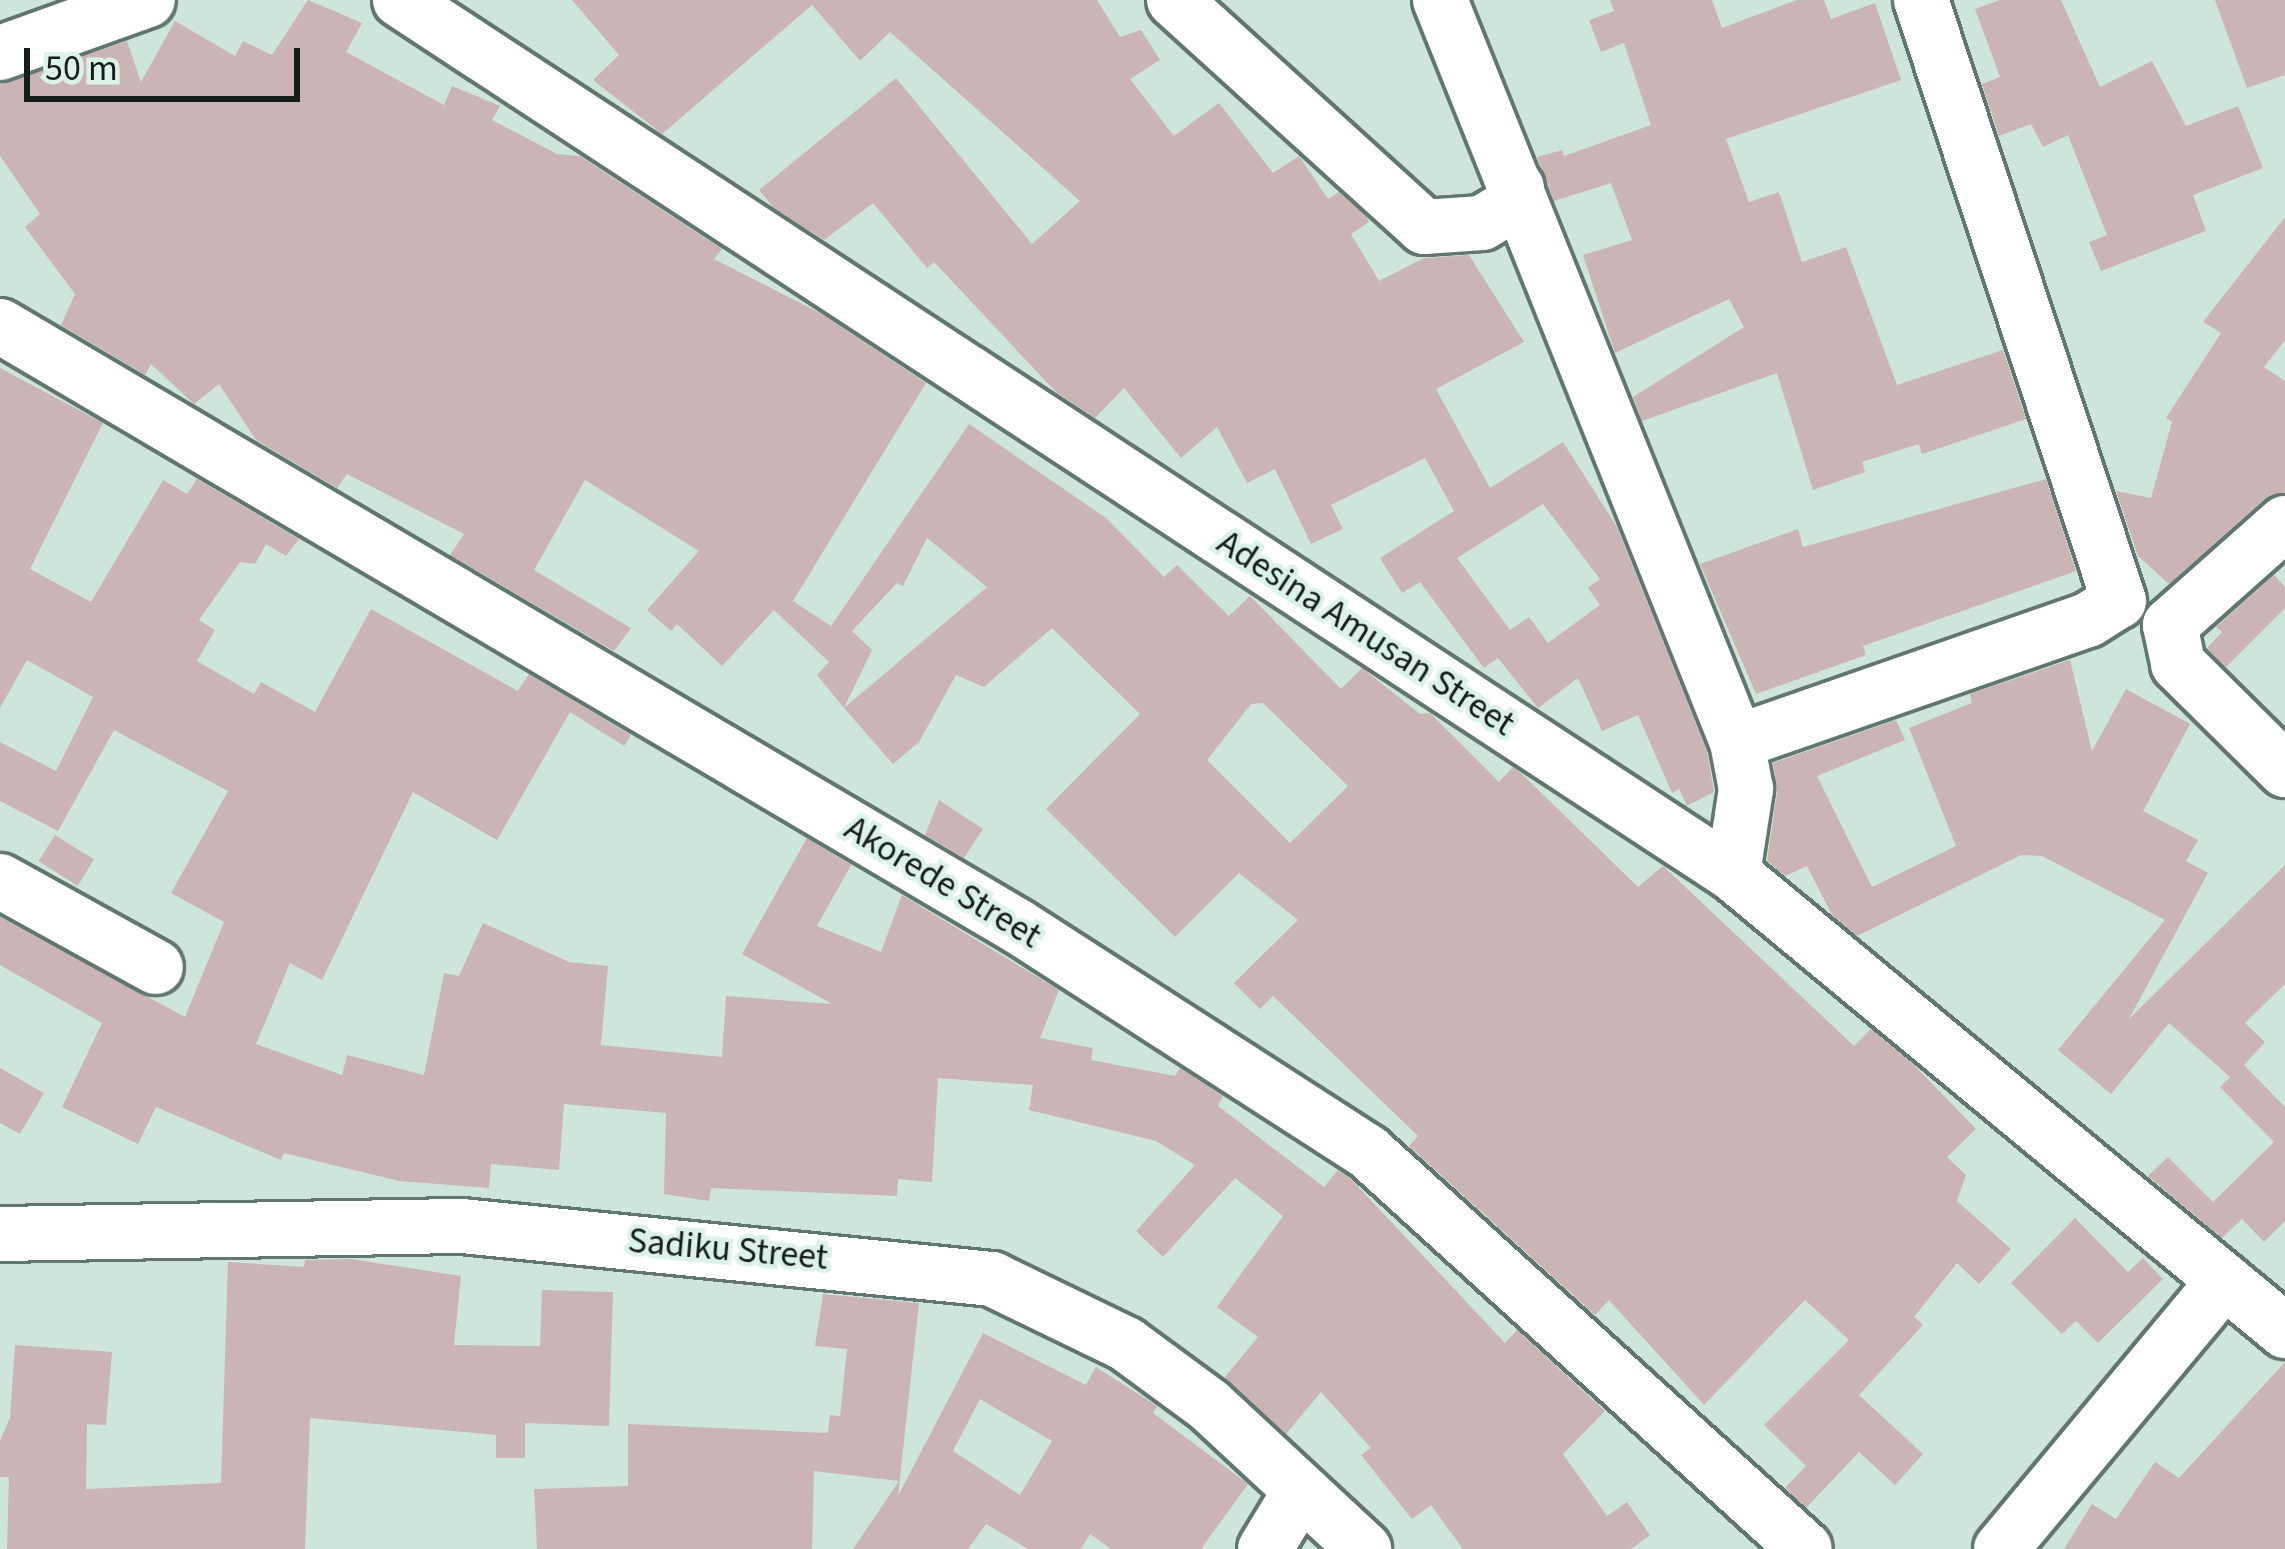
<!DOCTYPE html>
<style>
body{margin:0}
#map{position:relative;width:2285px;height:1549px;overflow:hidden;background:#cee5db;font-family:"Source Sans 3",sans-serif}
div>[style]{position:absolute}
.building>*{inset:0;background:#cbb4b6;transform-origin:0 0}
.roads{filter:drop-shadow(3px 0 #61766e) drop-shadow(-3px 0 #61766e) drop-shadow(0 3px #61766e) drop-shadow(0 -3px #61766e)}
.minor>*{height:54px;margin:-27px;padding:0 27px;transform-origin:27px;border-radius:27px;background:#fff}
span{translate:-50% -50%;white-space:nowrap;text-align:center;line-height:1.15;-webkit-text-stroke:9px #dbf2e8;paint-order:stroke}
.street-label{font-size:36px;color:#151d1a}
.scale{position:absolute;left:24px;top:48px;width:276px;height:54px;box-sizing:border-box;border:6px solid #151d1a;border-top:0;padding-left:15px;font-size:36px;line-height:42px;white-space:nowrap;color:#151d1a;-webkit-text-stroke:9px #dbf2e8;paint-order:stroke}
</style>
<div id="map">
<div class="building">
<div style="clip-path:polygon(evenodd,308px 0,362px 23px,346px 52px,444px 105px,452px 86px,500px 106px,492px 120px,557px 154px,580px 156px,722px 249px,714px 259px,822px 314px,926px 383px,793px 601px,831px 626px,969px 424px,1106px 518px,1164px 577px,1177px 565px,1229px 616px,1250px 596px,1341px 689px,1362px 668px,1420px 714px,1430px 713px,1499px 782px,1513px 767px,1521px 773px,1638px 887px,1663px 866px,1854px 1046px,1871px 1029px,1912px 1063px,1976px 1129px,1947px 1157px,1966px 1175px,1957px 1201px,2011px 1249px,1979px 1284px,1957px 1263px,1914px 1317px,1923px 1325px,1859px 1395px,1923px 1454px,1895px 1485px,1859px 1452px,1806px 1508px,1785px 1488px,1806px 1466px,1764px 1425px,1849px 1340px,1805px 1300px,1704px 1405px,1609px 1300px,1595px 1315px,1409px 1146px,1418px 1136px,1273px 996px,1260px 1009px,1234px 983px,1298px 920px,1239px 873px,1175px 937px,1046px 809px,1140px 714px,1052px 628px,984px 687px,956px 675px,919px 742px,893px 764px,844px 708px,987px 587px,927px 538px,903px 586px,897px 583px,852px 631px,872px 650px,844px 708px,817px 675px,829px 662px,774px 610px,722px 666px,677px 624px,671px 631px,647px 610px,699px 551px,585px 480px,534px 570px,631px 628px,614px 651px,450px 555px,464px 534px,347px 474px,337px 488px,256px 440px,219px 384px,194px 404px,151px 364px,145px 375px,61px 325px,75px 294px,25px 227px,40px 214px,0 156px,0 84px,127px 41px,141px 82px,175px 21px,235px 56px,243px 41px,272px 55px,308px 0,1263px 703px,1348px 786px,1290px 843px,1207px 760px,1251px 704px,1263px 703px)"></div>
<div style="clip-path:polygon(evenodd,572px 0,1097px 0,1120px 37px,1141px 30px,1160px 60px,1130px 79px,1174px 136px,1219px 103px,1273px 173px,1299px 156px,1328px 199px,1339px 192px,1366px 216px,1369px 222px,1351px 234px,1379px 281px,1424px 258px,1469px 255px,1524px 342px,1436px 389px,1490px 488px,1563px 442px,1617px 527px,1707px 751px,1714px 792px,1687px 806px,1679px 789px,1672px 793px,1638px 715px,1602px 731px,1578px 678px,1538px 708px,1498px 658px,1484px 668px,1420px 582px,1402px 593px,1380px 558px,1454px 511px,1425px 458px,1331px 505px,1343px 529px,1311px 544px,1275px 469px,1247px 483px,1217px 427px,1181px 458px,1124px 388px,1095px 418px,1056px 392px,934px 262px,927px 268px,873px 203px,824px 240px,774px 208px,759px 190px,896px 78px,1032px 244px,1080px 201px,890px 32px,860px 61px,812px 5px,662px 134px,593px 80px,619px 55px,572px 0,1543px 504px,1600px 579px,1588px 588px,1600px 605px,1548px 643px,1529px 617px,1510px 630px,1457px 558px,1543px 504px)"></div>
<div style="clip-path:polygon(1610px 0,1712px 0,1722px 28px,1797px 0,1824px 0,1831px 19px,1875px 3px,1901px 80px,1726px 139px,1749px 202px,1779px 192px,1802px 262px,1846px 247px,1897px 385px,2003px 350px,2026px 419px,1922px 454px,1919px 444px,1862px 462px,1865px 472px,1813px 490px,1777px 373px,1642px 421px,1633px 397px,1744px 327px,1729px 299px,1615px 353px,1583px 255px,1632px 240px,1611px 183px,1554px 201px,1537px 157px,1562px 150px,1564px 156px,1651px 125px,1624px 43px,1601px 52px,1589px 20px,1614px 11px)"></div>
<div style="clip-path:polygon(2000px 0,2061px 0,2100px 87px,2152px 61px,2186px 126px,2238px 106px,2263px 168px,2193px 195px,2206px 231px,2101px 271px,2089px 242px,2107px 235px,2068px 135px,2043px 147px,2031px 124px,1999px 136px,1982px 84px,2000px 77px,1975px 9px)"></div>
<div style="clip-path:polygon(2215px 0,2285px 0,2285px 75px,2247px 88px)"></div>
<div style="clip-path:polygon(2285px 217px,2285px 340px,2264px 367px,2285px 381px,2285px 492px,2264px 499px,2169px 584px,2138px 556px,2116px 491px,2151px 498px,2172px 422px,2166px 418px,2221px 333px,2203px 322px)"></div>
<div style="clip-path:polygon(0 368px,103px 423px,30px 569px,91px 602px,163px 480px,187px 494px,197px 479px,299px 539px,286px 556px,266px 544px,255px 564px,240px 562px,199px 620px,215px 630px,197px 661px,254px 694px,261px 682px,315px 712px,371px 609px,518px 691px,529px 674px,631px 735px,624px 746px,570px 712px,497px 840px,413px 792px,322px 980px,290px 963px,256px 1044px,342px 1075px,347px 1055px,424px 1075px,444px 973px,459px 976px,483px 923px,569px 962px,608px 966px,601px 1045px,722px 1057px,726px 996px,832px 1004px,742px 954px,807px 838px,851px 865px,817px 926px,881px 952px,902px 895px,1059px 990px,1040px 1038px,1093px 1048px,1091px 1060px,1175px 1076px,1180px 1068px,1223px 1096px,1218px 1106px,1324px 1187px,1338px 1170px,1349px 1177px,1505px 1343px,1517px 1330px,1605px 1411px,1563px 1454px,1607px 1516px,1627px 1502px,1650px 1535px,1631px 1549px,1463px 1549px,1431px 1505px,1412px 1519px,1361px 1455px,1371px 1448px,1321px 1392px,1286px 1434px,1225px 1377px,1258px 1337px,1217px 1307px,1283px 1216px,1235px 1178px,1163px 1257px,1136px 1231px,1195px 1165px,1156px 1141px,1029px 1110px,1033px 1085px,938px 1078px,932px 1182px,898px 1179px,897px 1196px,711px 1188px,709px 1201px,664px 1194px,666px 1113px,564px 1104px,559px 1170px,491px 1164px,489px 1188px,399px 1181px,284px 1153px,281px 1160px,156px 1107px,138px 1144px,62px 1107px,102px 1023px,0 965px,0 917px,185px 1017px,224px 922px,171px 893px,228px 791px,114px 730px,58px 831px,0 801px,0 742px,56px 771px,93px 697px,27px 660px,0 708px)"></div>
<div style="clip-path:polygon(2046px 479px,2076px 571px,1863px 646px,1866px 655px,1756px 694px,1700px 564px,1798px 529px,1803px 547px)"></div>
<div style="clip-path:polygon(2274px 575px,2285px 587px,2285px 608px,2226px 667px,2207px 648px,2222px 632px,2216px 627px)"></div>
<div style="clip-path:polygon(2070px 660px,2092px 751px,2126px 689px,2190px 724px,2143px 811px,2198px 840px,2186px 861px,2208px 873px,2129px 1019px,2285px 865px,2285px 984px,2245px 1023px,2265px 1042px,2244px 1065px,2285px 1107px,2285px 1221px,2264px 1242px,2242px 1219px,2222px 1238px,2148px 1176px,2168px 1157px,2213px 1202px,2274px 1142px,2220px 1087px,2230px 1077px,2169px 1023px,2111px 1094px,2058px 1050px,2165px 920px,2042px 856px,2021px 855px,1857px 936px,1832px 915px,1807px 866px,1785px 876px,1767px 861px,1777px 793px,1773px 763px,1896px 720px,1905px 740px,1817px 776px,1872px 887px,1956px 846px,1909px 728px,1972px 703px,1970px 694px)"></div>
<div style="clip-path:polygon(939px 800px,983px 829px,964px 858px,925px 835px)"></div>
<div style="left:55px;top:835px;width:46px;height:31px;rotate:32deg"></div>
<div style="clip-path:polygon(0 1068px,44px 1093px,20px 1134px,0 1123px)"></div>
<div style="clip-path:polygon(2075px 1218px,2128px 1272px,2143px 1258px,2163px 1279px,2098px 1343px,2076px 1321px,2062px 1334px,2011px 1283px)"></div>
<div style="clip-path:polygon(351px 1259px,461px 1276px,454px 1345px,540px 1346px,542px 1290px,613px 1292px,609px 1426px,525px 1423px,525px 1458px,496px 1458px,496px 1435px,310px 1418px,305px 1549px,7px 1549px,9px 1477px,0 1477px,0 1441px,10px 1418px,15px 1345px,112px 1352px,106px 1425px,87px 1424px,86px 1489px,221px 1483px,228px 1262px,304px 1267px,305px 1260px)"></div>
<div style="clip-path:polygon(evenodd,823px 1294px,919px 1303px,898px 1496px,983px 1333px,1086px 1385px,1096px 1367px,1157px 1406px,1153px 1413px,1248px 1484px,1201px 1549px,1111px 1549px,1090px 1534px,1081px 1549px,1028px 1549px,986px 1524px,968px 1549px,853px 1549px,899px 1481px,814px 1471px,812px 1549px,537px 1549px,534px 1489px,628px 1486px,628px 1424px,828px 1433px,830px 1415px,840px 1416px,847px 1349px,815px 1346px,823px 1294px,980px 1399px,1052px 1441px,1020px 1495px,953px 1451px,980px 1399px)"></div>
<div style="clip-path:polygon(2285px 1362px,2285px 1549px,2064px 1549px,2092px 1504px,2116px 1519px,2155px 1462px,2179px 1478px)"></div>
</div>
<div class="roads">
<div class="minor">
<div style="left:400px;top:0;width:1594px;rotate:33.25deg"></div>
<div style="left:1733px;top:874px;width:717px;rotate:39.62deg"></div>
<div style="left:1174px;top:0;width:338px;rotate:42.2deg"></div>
<div style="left:1424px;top:227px;width:58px;rotate:-3.9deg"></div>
<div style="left:1482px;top:223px;width:35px;rotate:-31deg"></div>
<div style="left:1512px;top:205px;width:18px;rotate:-74deg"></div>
<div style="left:1440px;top:0;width:799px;rotate:68.19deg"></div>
<div style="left:1737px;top:742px;width:48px;rotate:79.2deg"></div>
<div style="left:1746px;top:789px;width:86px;rotate:98.7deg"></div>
<div style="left:0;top:53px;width:157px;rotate:-19.7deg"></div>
<div style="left:0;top:326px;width:1183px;rotate:30.53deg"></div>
<div style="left:1019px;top:927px;width:415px;rotate:32.8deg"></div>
<div style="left:1368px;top:1152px;width:590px;rotate:42.25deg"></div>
<div style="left:2285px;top:523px;width:154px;rotate:138.4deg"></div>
<div style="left:2170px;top:625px;width:40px;rotate:78deg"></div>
<div style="left:2178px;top:664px;width:151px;rotate:44.7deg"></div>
<div style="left:1737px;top:742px;width:372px;rotate:-19.2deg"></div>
<div style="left:2088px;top:620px;width:36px;rotate:-32deg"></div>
<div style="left:2119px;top:601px;width:633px;rotate:-108.23deg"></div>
<div style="left:0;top:881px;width:178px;rotate:28.9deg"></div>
<div style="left:0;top:1234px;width:462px;rotate:-1deg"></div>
<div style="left:462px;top:1226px;width:533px;rotate:5.71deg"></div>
<div style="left:992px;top:1279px;width:149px;rotate:25.9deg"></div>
<div style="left:1126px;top:1344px;width:103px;rotate:36.3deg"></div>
<div style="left:1209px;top:1405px;width:212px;rotate:42.9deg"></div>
<div style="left:1265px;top:1549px;width:66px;rotate:-58.7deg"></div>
<div style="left:2001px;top:1549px;width:349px;rotate:-50.2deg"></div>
</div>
</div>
<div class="street-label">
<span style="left:1366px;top:633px;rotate:33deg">Adesina Amusan Street</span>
<span style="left:943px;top:882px;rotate:31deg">Akorede Street</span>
<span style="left:728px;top:1249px;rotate:5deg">Sadiku Street</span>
</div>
<div class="scale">50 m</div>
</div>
